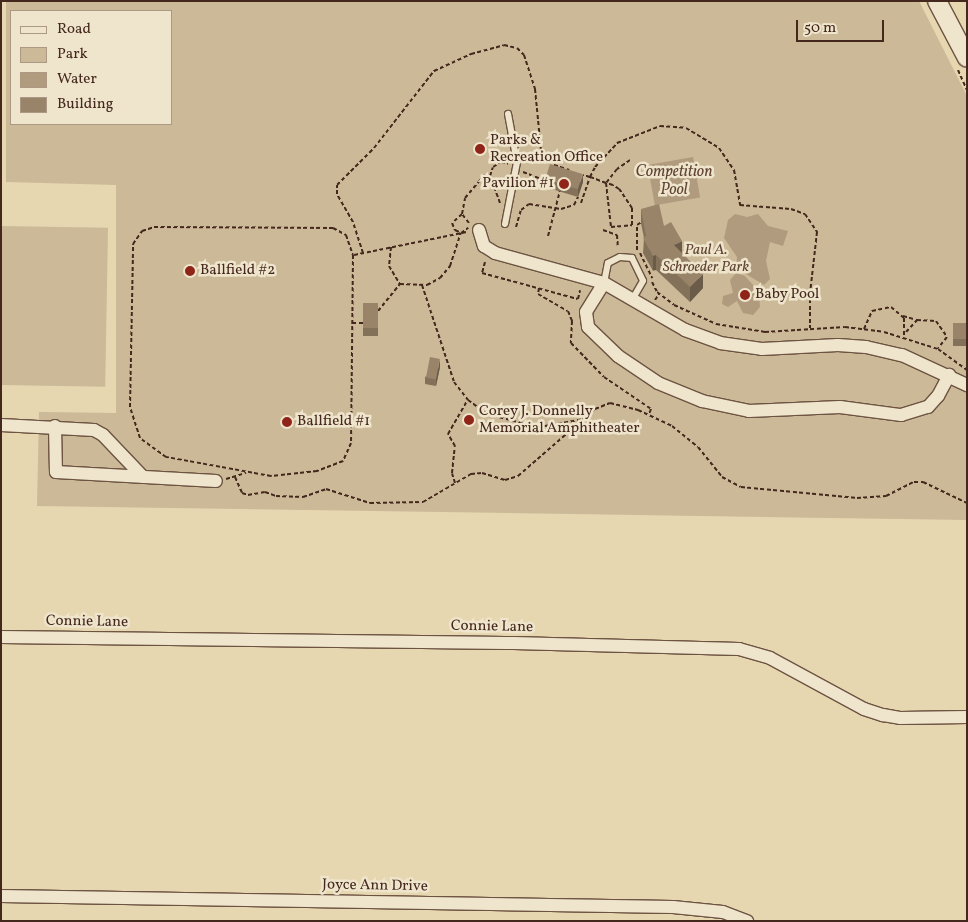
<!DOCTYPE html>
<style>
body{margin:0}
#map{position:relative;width:968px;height:922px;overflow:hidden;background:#e7d7b0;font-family:Vollkorn,serif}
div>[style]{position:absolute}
.green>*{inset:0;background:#cbb997;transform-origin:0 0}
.water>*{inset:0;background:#b09b7e;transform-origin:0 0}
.path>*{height:2px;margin-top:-1px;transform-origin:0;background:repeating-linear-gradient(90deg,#44271d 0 4px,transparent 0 6.5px)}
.roads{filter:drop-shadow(1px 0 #6d5342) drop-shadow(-1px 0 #6d5342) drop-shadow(0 1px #6d5342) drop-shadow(0 -1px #6d5342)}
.lane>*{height:6px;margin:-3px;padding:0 3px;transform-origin:3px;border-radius:3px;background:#efe5cc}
.street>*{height:12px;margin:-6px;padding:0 6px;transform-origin:6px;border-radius:6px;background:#efe5cc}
.secondary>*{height:18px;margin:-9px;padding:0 9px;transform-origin:9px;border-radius:9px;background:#efe5cc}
.wall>*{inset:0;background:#84715a;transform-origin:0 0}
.shaded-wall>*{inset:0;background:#6b5c4a;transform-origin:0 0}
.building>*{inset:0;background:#998369;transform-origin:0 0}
.dots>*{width:14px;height:14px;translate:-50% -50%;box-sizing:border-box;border:2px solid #efe5cc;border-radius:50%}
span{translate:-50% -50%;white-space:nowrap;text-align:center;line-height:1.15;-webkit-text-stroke:5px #efe5cc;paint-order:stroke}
.poi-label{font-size:15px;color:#44271d}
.left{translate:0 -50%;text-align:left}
.right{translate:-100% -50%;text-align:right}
.park-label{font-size:15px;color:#5f4435;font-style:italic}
.street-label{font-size:15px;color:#44271d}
.water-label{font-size:16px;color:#5f4435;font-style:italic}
.frame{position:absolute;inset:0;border:2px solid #44271d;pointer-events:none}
.legend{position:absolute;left:10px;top:10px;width:162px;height:115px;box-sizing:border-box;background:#efe5cc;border:1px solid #ab9986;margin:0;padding:6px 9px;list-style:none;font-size:15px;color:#44271d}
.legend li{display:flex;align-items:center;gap:10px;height:25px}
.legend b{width:25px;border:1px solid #ab9986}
.scale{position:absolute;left:796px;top:20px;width:88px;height:22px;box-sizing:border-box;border:2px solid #44271d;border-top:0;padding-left:6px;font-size:15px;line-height:18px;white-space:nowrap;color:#44271d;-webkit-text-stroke:4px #efe5cc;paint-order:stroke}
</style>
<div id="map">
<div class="green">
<div style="clip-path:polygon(evenodd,6px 1px,919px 1px,967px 96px,967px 520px,37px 506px,39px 412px,116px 413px,116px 185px,6px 182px,6px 1px,11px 11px,171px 11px,171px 124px,11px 124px,11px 11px)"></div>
<div style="left:1px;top:226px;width:107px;height:159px;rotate:1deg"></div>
</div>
<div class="water">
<div style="left:693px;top:157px;width:41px;height:46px;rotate:80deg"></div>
<div style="clip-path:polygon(735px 214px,747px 217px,758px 214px,768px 226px,788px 231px,783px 246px,770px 242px,766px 261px,770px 279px,764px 285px,736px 268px,737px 257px,724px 238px,728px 220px)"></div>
<div style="clip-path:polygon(736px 273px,745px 276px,754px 286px,762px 289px,759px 295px,760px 307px,753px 315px,743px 313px,737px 301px,728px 307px,722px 304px,723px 296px,733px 293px,730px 280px)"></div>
</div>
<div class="path">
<div style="left:958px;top:70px;width:22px;rotate:66deg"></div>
<div style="left:630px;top:160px;width:16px;rotate:145deg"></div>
<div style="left:617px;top:169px;width:18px;rotate:128deg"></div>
<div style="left:606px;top:183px;width:44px;rotate:83.5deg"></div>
<div style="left:611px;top:227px;width:21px;rotate:-5deg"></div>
<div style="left:632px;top:225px;width:17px;rotate:-90deg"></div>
<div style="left:632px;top:208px;width:23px;rotate:-124deg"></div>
<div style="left:619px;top:189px;width:7px;rotate:-146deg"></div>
<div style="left:613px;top:185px;width:7px;rotate:-164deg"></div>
<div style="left:606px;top:183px;width:17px;rotate:-159deg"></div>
<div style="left:590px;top:177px;width:11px;rotate:-63deg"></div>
<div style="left:595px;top:167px;width:33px;rotate:-47deg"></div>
<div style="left:617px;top:143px;width:46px;rotate:-21.6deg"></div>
<div style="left:660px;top:126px;width:26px;rotate:4deg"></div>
<div style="left:686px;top:128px;width:39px;rotate:31deg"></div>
<div style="left:719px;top:148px;width:27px;rotate:56deg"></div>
<div style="left:734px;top:170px;width:36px;rotate:80deg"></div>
<div style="left:740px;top:205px;width:51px;rotate:4.5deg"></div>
<div style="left:791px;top:209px;width:15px;rotate:20deg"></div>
<div style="left:805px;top:214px;width:22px;rotate:56deg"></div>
<div style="left:817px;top:232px;width:61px;rotate:96.5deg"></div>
<div style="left:810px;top:293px;width:35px;rotate:90deg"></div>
<div style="left:523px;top:172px;width:26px;rotate:21deg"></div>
<div style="left:500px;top:203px;width:29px;rotate:-110deg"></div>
<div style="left:490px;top:176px;width:9px;rotate:-72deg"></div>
<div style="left:493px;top:167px;width:9px;rotate:-32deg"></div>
<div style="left:501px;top:162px;width:7px;rotate:16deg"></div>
<div style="left:581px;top:203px;width:28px;rotate:-71deg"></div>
<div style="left:590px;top:177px;width:7px;rotate:-164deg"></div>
<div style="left:462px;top:214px;width:13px;rotate:138deg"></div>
<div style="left:452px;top:223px;width:8px;rotate:67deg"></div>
<div style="left:455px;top:230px;width:7px;rotate:27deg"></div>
<div style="left:461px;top:233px;width:9px;rotate:-36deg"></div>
<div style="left:469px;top:223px;width:11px;rotate:-128deg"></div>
<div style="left:462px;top:214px;width:16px;rotate:-79deg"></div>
<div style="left:465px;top:198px;width:30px;rotate:-50deg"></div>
<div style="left:484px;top:175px;width:6px;rotate:9deg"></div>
<div style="left:154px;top:227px;width:179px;rotate:0.3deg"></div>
<div style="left:333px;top:228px;width:15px;rotate:28deg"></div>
<div style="left:346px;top:235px;width:21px;rotate:71deg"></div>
<div style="left:353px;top:255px;width:188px;rotate:90.6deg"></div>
<div style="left:351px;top:443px;width:20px;rotate:114deg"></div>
<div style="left:343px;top:461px;width:28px;rotate:159deg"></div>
<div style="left:317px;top:471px;width:46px;rotate:173.8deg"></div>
<div style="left:271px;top:476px;width:107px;rotate:-169.7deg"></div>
<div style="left:166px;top:457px;width:32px;rotate:-144deg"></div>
<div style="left:140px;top:438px;width:33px;rotate:-108deg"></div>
<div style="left:130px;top:407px;width:163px;rotate:-88.9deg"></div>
<div style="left:133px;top:244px;width:16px;rotate:-55deg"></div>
<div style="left:142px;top:231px;width:13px;rotate:-18deg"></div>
<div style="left:516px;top:227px;width:18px;rotate:-74deg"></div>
<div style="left:521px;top:210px;width:10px;rotate:-37deg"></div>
<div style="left:529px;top:204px;width:32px;rotate:9deg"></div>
<div style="left:561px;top:209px;width:14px;rotate:-17deg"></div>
<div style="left:574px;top:205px;width:9px;rotate:-63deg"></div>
<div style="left:603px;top:230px;width:15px;rotate:20deg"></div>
<div style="left:617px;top:235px;width:13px;rotate:86deg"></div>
<div style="left:548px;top:236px;width:47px;rotate:-75.1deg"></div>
<div style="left:391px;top:247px;width:19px;rotate:96deg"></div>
<div style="left:389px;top:266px;width:21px;rotate:59deg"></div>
<div style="left:400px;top:284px;width:27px;rotate:2deg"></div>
<div style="left:427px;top:285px;width:15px;rotate:-28deg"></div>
<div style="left:440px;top:278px;width:16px;rotate:-50deg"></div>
<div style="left:450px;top:266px;width:35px;rotate:-72deg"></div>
<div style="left:637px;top:250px;width:25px;rotate:-90deg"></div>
<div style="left:637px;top:225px;width:7px;rotate:-34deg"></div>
<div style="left:363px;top:253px;width:33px;rotate:-108deg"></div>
<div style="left:353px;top:222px;width:32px;rotate:-120deg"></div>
<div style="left:337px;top:194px;width:9px;rotate:-90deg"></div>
<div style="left:337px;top:185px;width:52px;rotate:-45deg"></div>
<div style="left:374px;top:148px;width:98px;rotate:-52.1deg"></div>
<div style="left:434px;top:71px;width:41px;rotate:-24.7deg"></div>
<div style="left:471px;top:54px;width:34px;rotate:-15deg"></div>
<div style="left:504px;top:45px;width:13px;rotate:13deg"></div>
<div style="left:517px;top:48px;width:10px;rotate:45deg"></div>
<div style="left:524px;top:55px;width:36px;rotate:72deg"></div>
<div style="left:535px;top:89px;width:61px;rotate:84.4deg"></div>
<div style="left:541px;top:150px;width:20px;rotate:49deg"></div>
<div style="left:554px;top:165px;width:16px;rotate:18deg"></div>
<div style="left:640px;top:253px;width:28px;rotate:64deg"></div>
<div style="left:354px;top:255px;width:115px;rotate:-11.5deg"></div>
<div style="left:485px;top:262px;width:11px;rotate:105deg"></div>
<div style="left:482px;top:273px;width:99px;rotate:15.2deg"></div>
<div style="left:578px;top:299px;width:9px;rotate:-77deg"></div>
<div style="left:652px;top:282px;width:11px;rotate:63deg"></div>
<div style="left:657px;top:292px;width:21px;rotate:37deg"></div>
<div style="left:674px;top:305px;width:46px;rotate:24.3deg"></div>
<div style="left:716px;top:324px;width:50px;rotate:9.3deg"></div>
<div style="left:765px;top:332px;width:80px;rotate:-3.6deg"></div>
<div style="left:845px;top:327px;width:39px;rotate:7deg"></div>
<div style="left:884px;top:332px;width:57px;rotate:17.5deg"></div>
<div style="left:938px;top:349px;width:36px;rotate:36deg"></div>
<div style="left:422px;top:285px;width:102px;rotate:71.7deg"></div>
<div style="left:454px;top:382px;width:23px;rotate:52deg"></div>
<div style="left:468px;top:400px;width:24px;rotate:36deg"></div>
<div style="left:487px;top:414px;width:43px;rotate:14.7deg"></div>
<div style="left:529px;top:425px;width:16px;rotate:4deg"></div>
<div style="left:545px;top:426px;width:40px;rotate:-10deg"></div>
<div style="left:539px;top:288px;width:6px;rotate:99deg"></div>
<div style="left:538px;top:294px;width:34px;rotate:30deg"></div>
<div style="left:568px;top:311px;width:11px;rotate:68deg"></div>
<div style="left:572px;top:321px;width:22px;rotate:93deg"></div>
<div style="left:571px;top:343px;width:47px;rotate:45.9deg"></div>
<div style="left:604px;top:377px;width:57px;rotate:34.2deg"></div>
<div style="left:651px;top:409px;width:5px;rotate:112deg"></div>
<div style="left:655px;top:300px;width:7px;rotate:-56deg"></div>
<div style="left:378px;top:311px;width:35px;rotate:-51deg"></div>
<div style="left:903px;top:316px;width:15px;rotate:16deg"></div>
<div style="left:352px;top:323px;width:11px"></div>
<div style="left:864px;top:329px;width:20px;rotate:-66deg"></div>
<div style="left:872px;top:311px;width:19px;rotate:-12deg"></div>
<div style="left:891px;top:307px;width:17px;rotate:40deg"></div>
<div style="left:904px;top:318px;width:19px;rotate:90deg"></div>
<div style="left:906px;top:332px;width:16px;rotate:-47deg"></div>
<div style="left:917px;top:320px;width:19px;rotate:3deg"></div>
<div style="left:936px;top:321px;width:19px;rotate:55deg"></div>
<div style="left:947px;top:337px;width:14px;rotate:129deg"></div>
<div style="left:567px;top:423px;width:9px;rotate:69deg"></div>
<div style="left:235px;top:477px;width:17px;rotate:66deg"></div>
<div style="left:242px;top:493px;width:6px;rotate:18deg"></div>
<div style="left:248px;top:495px;width:17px;rotate:-10deg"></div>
<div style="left:265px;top:492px;width:12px;rotate:20deg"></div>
<div style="left:276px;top:496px;width:27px;rotate:2deg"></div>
<div style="left:303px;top:497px;width:24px;rotate:-19deg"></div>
<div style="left:326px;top:489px;width:46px;rotate:17.7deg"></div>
<div style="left:370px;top:503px;width:53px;rotate:-1.1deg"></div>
<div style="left:423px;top:502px;width:56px;rotate:-30.3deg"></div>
<div style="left:471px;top:474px;width:11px;rotate:-5deg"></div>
<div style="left:482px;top:473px;width:24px;rotate:17deg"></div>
<div style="left:505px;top:480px;width:14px;rotate:-17deg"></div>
<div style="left:518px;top:476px;width:102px;rotate:-41deg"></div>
<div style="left:595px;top:409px;width:16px;rotate:-22deg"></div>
<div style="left:610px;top:403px;width:29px;rotate:14deg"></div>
<div style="left:638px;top:410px;width:38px;rotate:25deg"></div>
<div style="left:672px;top:426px;width:33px;rotate:39deg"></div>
<div style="left:698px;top:447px;width:38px;rotate:51deg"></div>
<div style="left:722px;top:477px;width:21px;rotate:28deg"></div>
<div style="left:741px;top:487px;width:117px;rotate:5.4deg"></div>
<div style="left:857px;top:498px;width:29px;rotate:-4deg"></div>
<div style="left:886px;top:496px;width:31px;rotate:-27deg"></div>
<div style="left:914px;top:482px;width:9px"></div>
<div style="left:923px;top:482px;width:49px;rotate:25.5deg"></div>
<div style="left:226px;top:479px;width:21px;rotate:-17deg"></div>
<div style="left:455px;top:483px;width:10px;rotate:-107deg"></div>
<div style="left:452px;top:473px;width:27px;rotate:-84deg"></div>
<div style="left:455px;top:446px;width:14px;rotate:-120deg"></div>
<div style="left:448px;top:434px;width:38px;rotate:-60deg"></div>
</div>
<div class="roads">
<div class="lane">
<div style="left:505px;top:224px;width:63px;rotate:-79deg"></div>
<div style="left:517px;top:162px;width:49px;rotate:-100.6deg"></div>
<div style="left:604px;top:283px;width:20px;rotate:-79deg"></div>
<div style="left:608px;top:263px;width:13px;rotate:-27deg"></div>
<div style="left:620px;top:257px;width:12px;rotate:5deg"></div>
<div style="left:632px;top:258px;width:25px;rotate:64deg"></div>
<div style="left:643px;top:281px;width:22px;rotate:120deg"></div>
</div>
<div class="street">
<div style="left:479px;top:230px;width:17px;rotate:73deg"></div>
<div style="left:484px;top:246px;width:13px;rotate:32deg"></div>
<div style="left:495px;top:253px;width:113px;rotate:15.4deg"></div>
<div style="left:604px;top:283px;width:94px;rotate:30.1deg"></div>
<div style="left:685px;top:330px;width:37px;rotate:20deg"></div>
<div style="left:720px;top:343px;width:42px;rotate:8.1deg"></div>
<div style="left:762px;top:349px;width:76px;rotate:-3deg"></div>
<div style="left:838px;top:345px;width:28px;rotate:4deg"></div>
<div style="left:866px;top:347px;width:37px;rotate:13deg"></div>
<div style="left:902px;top:355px;width:72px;rotate:24.8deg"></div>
<div style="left:604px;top:283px;width:34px;rotate:122deg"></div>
<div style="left:586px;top:312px;width:15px;rotate:82deg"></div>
<div style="left:588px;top:327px;width:42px;rotate:44deg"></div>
<div style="left:618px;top:356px;width:48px;rotate:34deg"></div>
<div style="left:658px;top:383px;width:48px;rotate:22.2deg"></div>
<div style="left:702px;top:401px;width:48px;rotate:12deg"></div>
<div style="left:749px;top:411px;width:91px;rotate:-2.5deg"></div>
<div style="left:840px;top:407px;width:62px;rotate:7.5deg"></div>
<div style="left:901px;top:415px;width:28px;rotate:-17deg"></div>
<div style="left:928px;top:407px;width:15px;rotate:-48deg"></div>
<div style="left:938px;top:396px;width:24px;rotate:-62deg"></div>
<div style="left:1px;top:425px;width:93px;rotate:3.1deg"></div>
<div style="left:94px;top:430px;width:10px;rotate:29deg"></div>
<div style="left:103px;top:435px;width:58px;rotate:46.4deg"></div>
<div style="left:55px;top:426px;width:46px;rotate:88.8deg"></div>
<div style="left:56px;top:472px;width:160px;rotate:3.2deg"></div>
<div style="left:1px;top:637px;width:513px;rotate:0.67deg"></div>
<div style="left:514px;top:643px;width:225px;rotate:1.5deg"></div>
<div style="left:739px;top:649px;width:32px;rotate:16deg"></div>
<div style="left:770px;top:658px;width:107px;rotate:28.5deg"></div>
<div style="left:864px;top:709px;width:20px;rotate:18deg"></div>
<div style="left:883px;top:715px;width:17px;rotate:10deg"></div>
<div style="left:900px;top:718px;width:67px;rotate:-0.9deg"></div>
<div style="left:1px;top:896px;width:672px;rotate:0.94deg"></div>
<div style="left:673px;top:907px;width:50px;rotate:5.7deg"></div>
<div style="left:723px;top:912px;width:26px;rotate:21deg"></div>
</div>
<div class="secondary">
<div style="left:937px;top:1px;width:64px;rotate:62.2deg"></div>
</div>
</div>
<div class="wall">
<div style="clip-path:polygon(545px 179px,583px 182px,578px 197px,545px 187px)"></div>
<div style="clip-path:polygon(641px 209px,664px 226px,682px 252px,703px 288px,690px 302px,656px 270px,653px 271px,643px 253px,644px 238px,641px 223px)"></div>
<div style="left:363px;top:303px;width:15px;height:33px"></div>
<div style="left:953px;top:323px;width:14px;height:23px"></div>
<div style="clip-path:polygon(440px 367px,436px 386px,425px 384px,425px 377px)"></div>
</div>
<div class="shaded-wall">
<div style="clip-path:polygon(583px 174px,583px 182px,578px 197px,578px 189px)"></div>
<div style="clip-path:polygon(682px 241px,682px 256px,674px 245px)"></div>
<div style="left:656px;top:255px;width:15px;height:3px;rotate:90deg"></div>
<div style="clip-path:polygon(703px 274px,703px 288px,690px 302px,690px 287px)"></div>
<div style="clip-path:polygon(440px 359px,440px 367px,436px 386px,436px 379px)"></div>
</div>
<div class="building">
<div style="left:550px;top:164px;width:34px;height:16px;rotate:17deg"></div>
<div style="clip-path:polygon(659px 204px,664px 226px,671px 222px,682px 241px,674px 245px,703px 274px,690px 287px,656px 255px,653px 256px,643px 238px,646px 236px,641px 209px)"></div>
<div style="left:363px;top:303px;width:15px;height:25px"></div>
<div style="left:953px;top:323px;width:14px;height:16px"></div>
<div style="left:430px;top:357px;width:10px;height:21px;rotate:11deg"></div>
</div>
<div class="dots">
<div style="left:480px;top:149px;background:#8f2418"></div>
<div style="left:564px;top:184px;background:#8f2418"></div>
<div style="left:190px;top:271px;background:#8f2418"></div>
<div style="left:745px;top:295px;background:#8f2418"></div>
<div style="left:469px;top:420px;background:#8f2418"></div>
<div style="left:287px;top:422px;background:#8f2418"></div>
</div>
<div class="poi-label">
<span class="left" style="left:490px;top:149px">Parks &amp;<br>Recreation Office</span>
<span class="right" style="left:554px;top:184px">Pavilion #1</span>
<span class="left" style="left:200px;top:271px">Ballfield #2</span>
<span class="left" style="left:755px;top:295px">Baby Pool</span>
<span class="left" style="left:479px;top:420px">Corey J. Donnelly<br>Memorial Amphitheater</span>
<span class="left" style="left:297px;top:422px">Ballfield #1</span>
</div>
<div class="park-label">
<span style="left:706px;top:259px">Paul A.<br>Schroeder Park</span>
</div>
<div class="street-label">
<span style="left:87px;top:622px;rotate:1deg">Connie Lane</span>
<span style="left:492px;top:627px;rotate:1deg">Connie Lane</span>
<span style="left:375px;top:886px;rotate:1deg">Joyce Ann Drive</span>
</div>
<div class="water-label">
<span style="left:674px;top:181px">Competition<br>Pool</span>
</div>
<div class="frame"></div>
<ul class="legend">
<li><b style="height:6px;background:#efe5cc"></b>Road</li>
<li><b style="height:14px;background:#cbb997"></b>Park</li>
<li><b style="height:14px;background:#b09b7e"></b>Water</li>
<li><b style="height:14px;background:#998369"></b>Building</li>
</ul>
<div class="scale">50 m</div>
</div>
